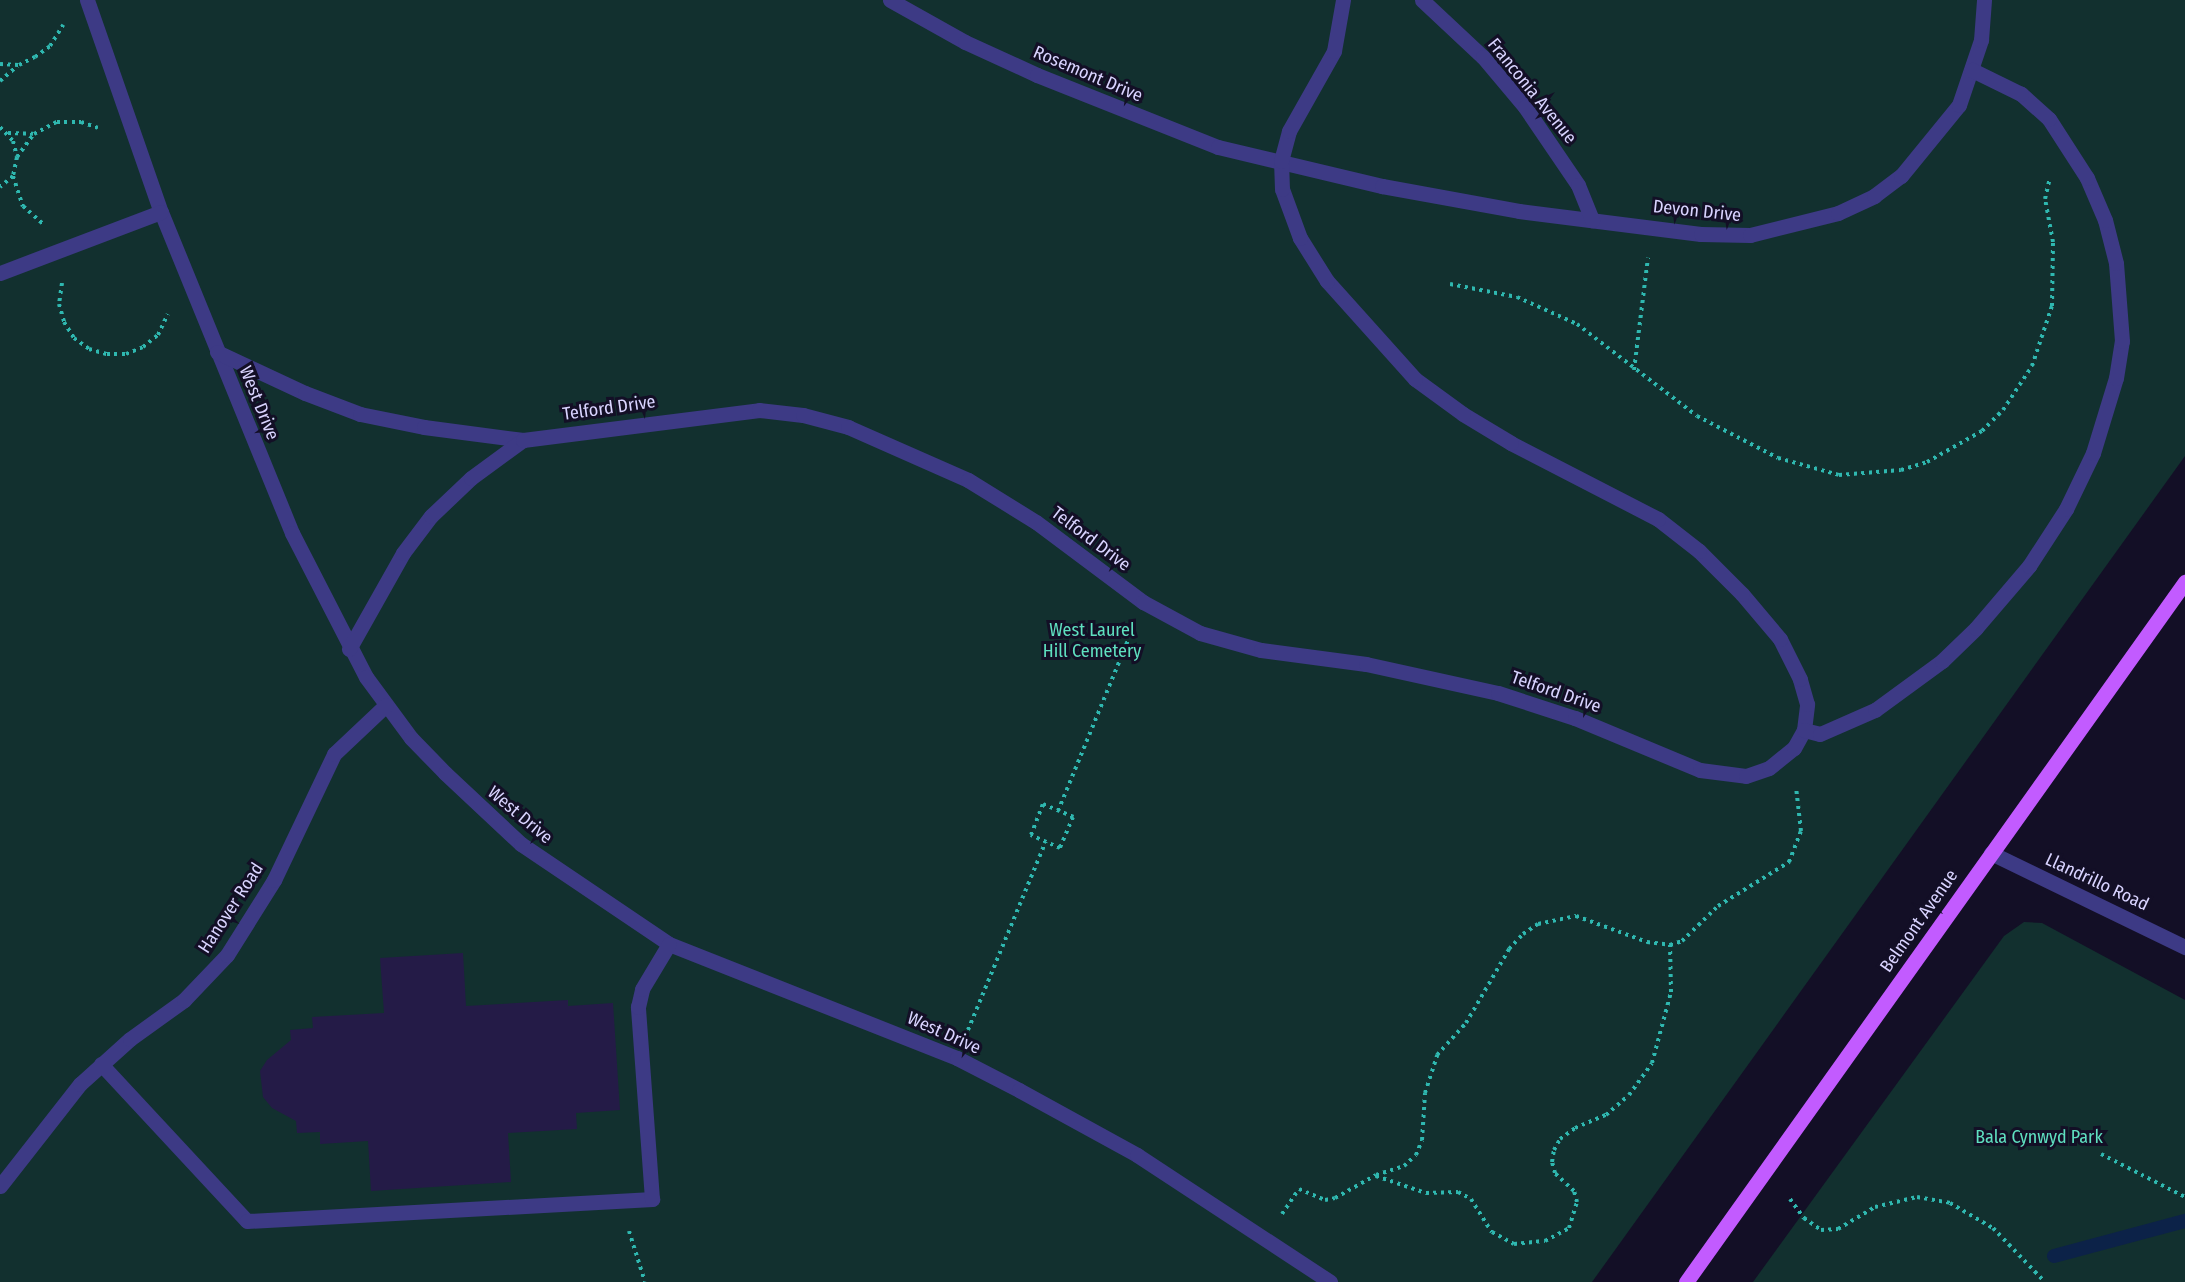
<!DOCTYPE html>
<style>
body{margin:0}
#map{position:relative;width:2185px;height:1282px;overflow:hidden;background:#130f26;font-family:"Fira Sans Condensed",sans-serif}
div>[style]{position:absolute}
.green>*{inset:0;background:#12302f}
.stream>*{height:14px;margin:-7px;padding:0 7px;transform-origin:7px;border-radius:7px;background:#0c2248}
.building>*{inset:0;background:#241b47}
.path>*{height:4px;margin-top:-2px;transform-origin:0;background:repeating-linear-gradient(90deg,#2fb8b0 0 3px,transparent 0 7.5px)}
.minor>*{height:15px;margin:-7.5px;padding:0 7.5px;transform-origin:7.5px;border-radius:7.5px;background:#3d3a85}
.major>*{height:15px;margin:-7.5px;padding:0 7.5px;transform-origin:7.5px;border-radius:7.5px;background:#c25bff}
span{translate:-50% -50%;white-space:nowrap;text-align:center;line-height:1.15;-webkit-text-stroke:6px #130f26;paint-order:stroke}
.street-label{font-size:18px;color:#d9d4ff}
.park-label{font-size:18px;color:#5fe0c0}
</style>
<div id="map">
<div class="green">
<div style="clip-path:polygon(0 0,2185px 0,2185px 456px,1592px 1282px,0 1282px)"></div>
<div style="clip-path:polygon(2024px 922px,2042px 923px,2185px 1000px,2185px 1282px,1753px 1282px,2004px 936px)"></div>
</div>
<div class="stream">
<div style="left:2054px;top:1256px;width:136px;rotate:-15deg"></div>
</div>
<div class="building">
<div style="clip-path:polygon(463px 953px,466px 1006px,568px 1000px,568px 1006px,613px 1003px,620px 1110px,576px 1113px,577px 1129px,508px 1133px,511px 1182px,371px 1191px,368px 1141px,320px 1144px,320px 1132px,297px 1133px,296px 1121px,272px 1108px,263px 1097px,260px 1071px,267px 1060px,291px 1040px,290px 1030px,313px 1028px,312px 1017px,384px 1013px,380px 958px)"></div>
</div>
<div class="path">
<div style="left:0;top:64px;width:19px;rotate:3deg"></div>
<div style="left:19px;top:65px;width:18px;rotate:-27deg"></div>
<div style="left:35px;top:57px;width:19px;rotate:-36deg"></div>
<div style="left:50px;top:46px;width:25px;rotate:-58deg"></div>
<div style="left:0;top:81px;width:23px;rotate:-41deg"></div>
<div style="left:0;top:127px;width:19px;rotate:47deg"></div>
<div style="left:13px;top:141px;width:16px;rotate:76deg"></div>
<div style="left:17px;top:157px;width:19px;rotate:102deg"></div>
<div style="left:13px;top:176px;width:17px;rotate:140deg"></div>
<div style="left:8px;top:133px;width:25px;rotate:2deg"></div>
<div style="left:17px;top:157px;width:29px;rotate:-54deg"></div>
<div style="left:34px;top:134px;width:26px;rotate:-28deg"></div>
<div style="left:57px;top:122px;width:24px"></div>
<div style="left:81px;top:122px;width:18px;rotate:19deg"></div>
<div style="left:13px;top:176px;width:32px;rotate:72deg"></div>
<div style="left:23px;top:206px;width:27px;rotate:42deg"></div>
<div style="left:62px;top:283px;width:21px;rotate:98deg"></div>
<div style="left:59px;top:304px;width:19px;rotate:74deg"></div>
<div style="left:64px;top:322px;width:19px;rotate:58deg"></div>
<div style="left:74px;top:338px;width:19px;rotate:36deg"></div>
<div style="left:89px;top:349px;width:19px;rotate:16deg"></div>
<div style="left:107px;top:354px;width:19px"></div>
<div style="left:126px;top:354px;width:18px;rotate:-22deg"></div>
<div style="left:143px;top:347px;width:19px;rotate:-39deg"></div>
<div style="left:158px;top:335px;width:23px;rotate:-65deg"></div>
<div style="left:1450px;top:284px;width:68px;rotate:11deg"></div>
<div style="left:1517px;top:297px;width:66px;rotate:24.2deg"></div>
<div style="left:1577px;top:324px;width:151px;rotate:37.5deg"></div>
<div style="left:1697px;top:416px;width:91px;rotate:27.4deg"></div>
<div style="left:1778px;top:458px;width:63px;rotate:15.6deg"></div>
<div style="left:1839px;top:475px;width:62px;rotate:-4.6deg"></div>
<div style="left:1901px;top:470px;width:27px;rotate:-17deg"></div>
<div style="left:1927px;top:462px;width:63px;rotate:-29.4deg"></div>
<div style="left:1982px;top:431px;width:30px;rotate:-45deg"></div>
<div style="left:2003px;top:410px;width:53px;rotate:-56.6deg"></div>
<div style="left:2032px;top:366px;width:63px;rotate:-71.6deg"></div>
<div style="left:2052px;top:306px;width:64px;rotate:-89.1deg"></div>
<div style="left:2053px;top:242px;width:44px;rotate:-100.5deg"></div>
<div style="left:2045px;top:199px;width:22px;rotate:-77deg"></div>
<div style="left:1634px;top:370px;width:113px;rotate:-82.9deg"></div>
<div style="left:1043px;top:804px;width:33px;rotate:23deg"></div>
<div style="left:1073px;top:817px;width:34px;rotate:113deg"></div>
<div style="left:1060px;top:848px;width:32px;rotate:-156deg"></div>
<div style="left:1031px;top:835px;width:33px;rotate:-69deg"></div>
<div style="left:1058px;top:811px;width:195px;rotate:-67.7deg"></div>
<div style="left:968px;top:1030px;width:204px;rotate:-67.6deg"></div>
<div style="left:2101px;top:1154px;width:94px;rotate:27.1deg"></div>
<div style="left:1376px;top:1176px;width:53px;rotate:18.8deg"></div>
<div style="left:1426px;top:1193px;width:32px;rotate:-2deg"></div>
<div style="left:1458px;top:1192px;width:15px;rotate:28deg"></div>
<div style="left:1471px;top:1199px;width:39px;rotate:58deg"></div>
<div style="left:1492px;top:1232px;width:25px;rotate:29deg"></div>
<div style="left:1514px;top:1244px;width:31px;rotate:-6deg"></div>
<div style="left:1545px;top:1241px;width:27px;rotate:-28deg"></div>
<div style="left:1569px;top:1228px;width:27px;rotate:-73deg"></div>
<div style="left:1577px;top:1202px;width:11px;rotate:-105deg"></div>
<div style="left:1574px;top:1191px;width:26px;rotate:-137deg"></div>
<div style="left:1555px;top:1173px;width:11px;rotate:-105deg"></div>
<div style="left:1552px;top:1162px;width:12px;rotate:-81deg"></div>
<div style="left:1554px;top:1150px;width:13px;rotate:-61deg"></div>
<div style="left:1560px;top:1139px;width:19px;rotate:-36deg"></div>
<div style="left:1575px;top:1128px;width:34px;rotate:-23deg"></div>
<div style="left:1606px;top:1115px;width:30px;rotate:-41deg"></div>
<div style="left:1629px;top:1095px;width:39px;rotate:-54deg"></div>
<div style="left:1652px;top:1063px;width:73px;rotate:-75deg"></div>
<div style="left:1671px;top:992px;width:47px;rotate:-91.2deg"></div>
<div style="left:1790px;top:1199px;width:24px;rotate:54deg"></div>
<div style="left:1804px;top:1218px;width:21px;rotate:35deg"></div>
<div style="left:1821px;top:1230px;width:17px;rotate:-3deg"></div>
<div style="left:1838px;top:1229px;width:43px;rotate:-30.7deg"></div>
<div style="left:1875px;top:1207px;width:43px;rotate:-13.4deg"></div>
<div style="left:1917px;top:1197px;width:34px;rotate:10deg"></div>
<div style="left:1950px;top:1203px;width:50px;rotate:30.2deg"></div>
<div style="left:1993px;top:1228px;width:75px;rotate:46.1deg"></div>
<div style="left:1282px;top:1214px;width:30px;rotate:-56deg"></div>
<div style="left:1299px;top:1189px;width:28px;rotate:23deg"></div>
<div style="left:1325px;top:1200px;width:10px;rotate:-11deg"></div>
<div style="left:1335px;top:1198px;width:47px;rotate:-29.3deg"></div>
<div style="left:1376px;top:1175px;width:29px;rotate:-18deg"></div>
<div style="left:1404px;top:1166px;width:16px;rotate:-43deg"></div>
<div style="left:1416px;top:1155px;width:16px;rotate:-68deg"></div>
<div style="left:1422px;top:1140px;width:47px;rotate:-86.3deg"></div>
<div style="left:1425px;top:1093px;width:40px;rotate:-72deg"></div>
<div style="left:1437px;top:1055px;width:43px;rotate:-47.8deg"></div>
<div style="left:1466px;top:1023px;width:86px;rotate:-59.8deg"></div>
<div style="left:1509px;top:949px;width:21px;rotate:-47deg"></div>
<div style="left:1523px;top:934px;width:18px;rotate:-34deg"></div>
<div style="left:1538px;top:924px;width:39px;rotate:-12deg"></div>
<div style="left:1576px;top:916px;width:76px;rotate:20.1deg"></div>
<div style="left:1647px;top:942px;width:23px;rotate:7deg"></div>
<div style="left:1670px;top:945px;width:13px;rotate:-18deg"></div>
<div style="left:1682px;top:941px;width:50px;rotate:-44.2deg"></div>
<div style="left:1718px;top:906px;width:84px;rotate:-31.8deg"></div>
<div style="left:1789px;top:862px;width:33px;rotate:-69deg"></div>
<div style="left:1801px;top:831px;width:44px;rotate:-96.5deg"></div>
<div style="left:629px;top:1231px;width:53px;rotate:72.6deg"></div>
</div>
<div class="minor">
<div style="left:87px;top:0;width:225px;rotate:70.8deg"></div>
<div style="left:161px;top:212px;width:347px;rotate:67.8deg"></div>
<div style="left:292px;top:533px;width:162px;rotate:62.8deg"></div>
<div style="left:366px;top:677px;width:76px;rotate:53.6deg"></div>
<div style="left:411px;top:738px;width:49px;rotate:45.8deg"></div>
<div style="left:445px;top:773px;width:104px;rotate:43.1deg"></div>
<div style="left:521px;top:844px;width:179px;rotate:34deg"></div>
<div style="left:669px;top:944px;width:310px;rotate:21.6deg"></div>
<div style="left:957px;top:1058px;width:70px;rotate:27.3deg"></div>
<div style="left:1019px;top:1090px;width:135px;rotate:28.8deg"></div>
<div style="left:1137px;top:1155px;width:231px;rotate:33.3deg"></div>
<div style="left:890px;top:0;width:86px;rotate:29.2deg"></div>
<div style="left:965px;top:42px;width:79px;rotate:24.6deg"></div>
<div style="left:1037px;top:75px;width:195px;rotate:21.7deg"></div>
<div style="left:1218px;top:147px;width:169px;rotate:13.4deg"></div>
<div style="left:1382px;top:186px;width:139px;rotate:10.3deg"></div>
<div style="left:1519px;top:211px;width:183px;rotate:7.2deg"></div>
<div style="left:1701px;top:234px;width:49px;rotate:1.2deg"></div>
<div style="left:1750px;top:235px;width:91px;rotate:-14deg"></div>
<div style="left:1838px;top:213px;width:40px;rotate:-25deg"></div>
<div style="left:1874px;top:196px;width:34px;rotate:-37deg"></div>
<div style="left:1901px;top:176px;width:92px;rotate:-50.8deg"></div>
<div style="left:1959px;top:105px;width:69px;rotate:-71.3deg"></div>
<div style="left:1981px;top:40px;width:40px;rotate:-85.7deg"></div>
<div style="left:1422px;top:0;width:83px;rotate:43.1deg"></div>
<div style="left:1483px;top:57px;width:65px;rotate:50deg"></div>
<div style="left:1525px;top:107px;width:94px;rotate:55.8deg"></div>
<div style="left:1578px;top:185px;width:38px;rotate:68deg"></div>
<div style="left:0;top:273px;width:172px;rotate:-20.8deg"></div>
<div style="left:217px;top:352px;width:97px;rotate:25deg"></div>
<div style="left:305px;top:393px;width:59px;rotate:20.9deg"></div>
<div style="left:360px;top:414px;width:65px;rotate:11.5deg"></div>
<div style="left:424px;top:427px;width:100px;rotate:7.5deg"></div>
<div style="left:349px;top:649px;width:110px;rotate:-60.6deg"></div>
<div style="left:403px;top:553px;width:46px;rotate:-52.9deg"></div>
<div style="left:431px;top:516px;width:55px;rotate:-43.5deg"></div>
<div style="left:471px;top:478px;width:64px;rotate:-36.2deg"></div>
<div style="left:523px;top:440px;width:238px;rotate:-7.2deg"></div>
<div style="left:759px;top:410px;width:44px;rotate:6.5deg"></div>
<div style="left:803px;top:415px;width:47px;rotate:14.9deg"></div>
<div style="left:848px;top:427px;width:131px;rotate:23.8deg"></div>
<div style="left:968px;top:480px;width:80px;rotate:31.7deg"></div>
<div style="left:1036px;top:522px;width:134px;rotate:36.8deg"></div>
<div style="left:1143px;top:602px;width:65px;rotate:28.5deg"></div>
<div style="left:1200px;top:633px;width:63px;rotate:15.6deg"></div>
<div style="left:1261px;top:650px;width:106px;rotate:7.6deg"></div>
<div style="left:1366px;top:664px;width:135px;rotate:12.4deg"></div>
<div style="left:1498px;top:693px;width:81px;rotate:18deg"></div>
<div style="left:1575px;top:718px;width:135px;rotate:22.6deg"></div>
<div style="left:1700px;top:770px;width:46px;rotate:7.4deg"></div>
<div style="left:1746px;top:776px;width:24px;rotate:-19deg"></div>
<div style="left:1769px;top:768px;width:32px;rotate:-39deg"></div>
<div style="left:1794px;top:748px;width:21px;rotate:-61deg"></div>
<div style="left:1804px;top:730px;width:26px;rotate:-83deg"></div>
<div style="left:1807px;top:704px;width:26px;rotate:-106deg"></div>
<div style="left:1800px;top:679px;width:45px;rotate:-116.6deg"></div>
<div style="left:1780px;top:639px;width:59px;rotate:-130.2deg"></div>
<div style="left:1742px;top:594px;width:61px;rotate:-135deg"></div>
<div style="left:1699px;top:551px;width:52px;rotate:-142deg"></div>
<div style="left:1658px;top:519px;width:165px;rotate:-152.7deg"></div>
<div style="left:1511px;top:443px;width:56px;rotate:-148.9deg"></div>
<div style="left:1463px;top:414px;width:59px;rotate:-143.9deg"></div>
<div style="left:1415px;top:379px;width:132px;rotate:-131.9deg"></div>
<div style="left:1327px;top:281px;width:51px;rotate:-122.1deg"></div>
<div style="left:1300px;top:238px;width:52px;rotate:-110.2deg"></div>
<div style="left:1282px;top:189px;width:28px;rotate:-92deg"></div>
<div style="left:1281px;top:161px;width:31px;rotate:-75deg"></div>
<div style="left:1289px;top:131px;width:92px;rotate:-60.6deg"></div>
<div style="left:1334px;top:51px;width:52px;rotate:-80deg"></div>
<div style="left:1804px;top:730px;width:16px;rotate:14deg"></div>
<div style="left:1820px;top:734px;width:60px;rotate:-23.6deg"></div>
<div style="left:1875px;top:710px;width:83px;rotate:-36.2deg"></div>
<div style="left:1942px;top:661px;width:47px;rotate:-44.1deg"></div>
<div style="left:1976px;top:628px;width:82px;rotate:-49.5deg"></div>
<div style="left:2029px;top:566px;width:68px;rotate:-57deg"></div>
<div style="left:2066px;top:509px;width:62px;rotate:-64.3deg"></div>
<div style="left:2093px;top:453px;width:78px;rotate:-73deg"></div>
<div style="left:2116px;top:378px;width:37px;rotate:-81deg"></div>
<div style="left:2122px;top:341px;width:78px;rotate:-94.4deg"></div>
<div style="left:2116px;top:263px;width:44px;rotate:-104.3deg"></div>
<div style="left:2105px;top:220px;width:46px;rotate:-113.2deg"></div>
<div style="left:2087px;top:178px;width:70px;rotate:-122.8deg"></div>
<div style="left:2049px;top:119px;width:38px;rotate:-138deg"></div>
<div style="left:2021px;top:94px;width:55px;rotate:-153.9deg"></div>
<div style="left:1991px;top:853px;width:216px;rotate:25.9deg"></div>
<div style="left:101px;top:1064px;width:214px;rotate:47.1deg"></div>
<div style="left:247px;top:1221px;width:406px;rotate:-3.1deg"></div>
<div style="left:652px;top:1199px;width:193px;rotate:-94.2deg"></div>
<div style="left:638px;top:1007px;width:18px;rotate:-77deg"></div>
<div style="left:642px;top:989px;width:52px;rotate:-59deg"></div>
<div style="left:0;top:1186px;width:130px;rotate:-51.9deg"></div>
<div style="left:80px;top:1084px;width:67px;rotate:-42deg"></div>
<div style="left:130px;top:1039px;width:67px;rotate:-35.8deg"></div>
<div style="left:184px;top:1000px;width:62px;rotate:-46.3deg"></div>
<div style="left:227px;top:955px;width:89px;rotate:-57.9deg"></div>
<div style="left:274px;top:880px;width:140px;rotate:-64.5deg"></div>
<div style="left:334px;top:754px;width:71px;rotate:-43.3deg"></div>
</div>
<div class="major">
<div style="left:1686px;top:1282px;width:860px;rotate:-54.52deg"></div>
</div>
<div class="street-label">
<span style="left:1088px;top:74px;rotate:23deg">Rosemont Drive</span>
<span style="left:1532px;top:91px;rotate:51deg">Franconia Avenue</span>
<span style="left:1697px;top:211px;rotate:6deg">Devon Drive</span>
<span style="left:259px;top:403px;rotate:68deg">West Drive</span>
<span style="left:609px;top:408px;rotate:-8deg">Telford Drive</span>
<span style="left:1091px;top:539px;rotate:37deg">Telford Drive</span>
<span style="left:1556px;top:692px;rotate:19deg">Telford Drive</span>
<span style="left:520px;top:815px;rotate:40deg">West Drive</span>
<span style="left:2097px;top:882px;rotate:25deg">Llandrillo Road</span>
<span style="left:231px;top:908px;rotate:-57deg">Hanover Road</span>
<span style="left:1919px;top:921px;rotate:-55deg">Belmont Avenue</span>
<span style="left:944px;top:1033px;rotate:24deg">West Drive</span>
</div>
<div class="park-label">
<span style="left:1092px;top:641px">West Laurel<br>Hill Cemetery</span>
<span style="left:2039px;top:1137px">Bala Cynwyd Park</span>
</div>
</div>
